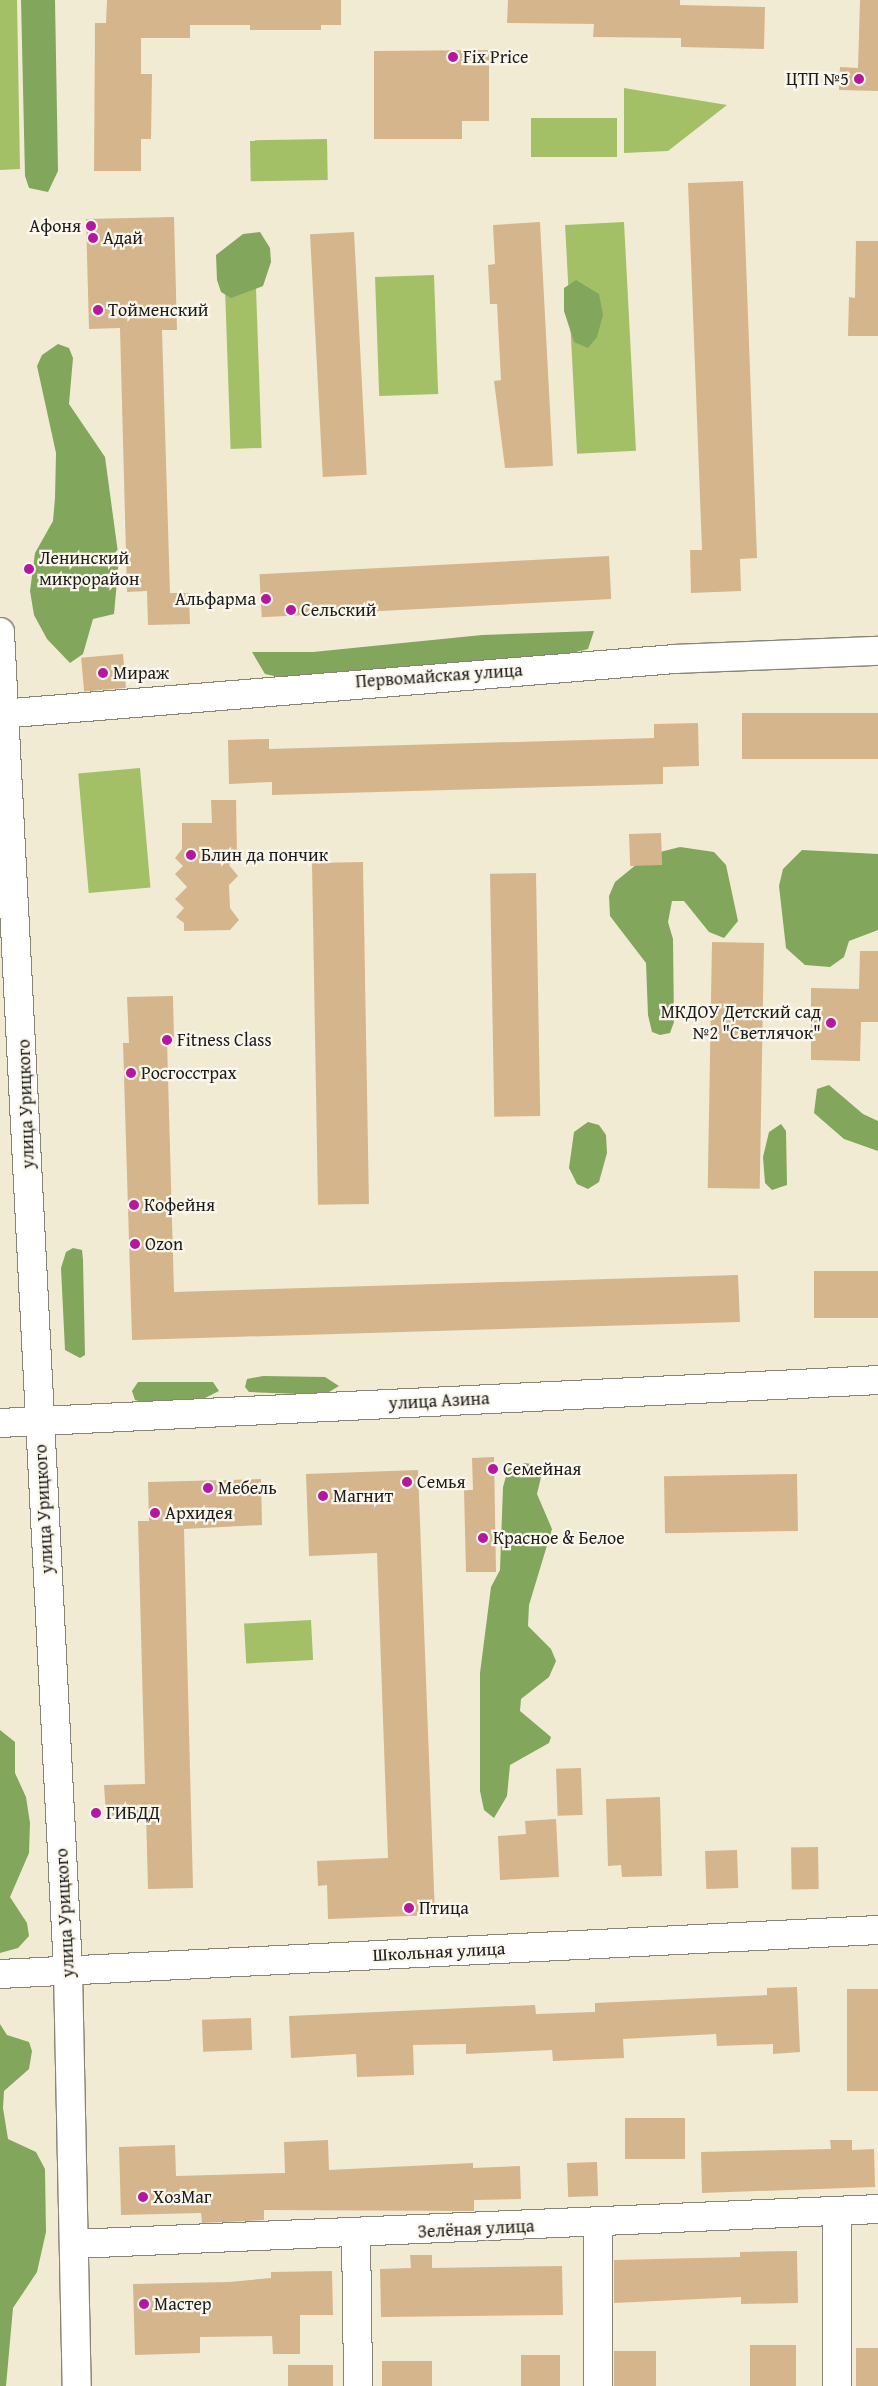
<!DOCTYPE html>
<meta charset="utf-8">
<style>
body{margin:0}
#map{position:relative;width:878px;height:2386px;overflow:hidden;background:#f2ebd4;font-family:"Gentium Book Plus",serif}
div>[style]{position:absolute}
.green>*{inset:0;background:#a3c067;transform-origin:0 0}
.forest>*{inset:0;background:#82a65c}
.building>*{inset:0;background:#d5b58c;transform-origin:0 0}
.roads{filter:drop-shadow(1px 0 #878478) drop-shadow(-1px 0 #878478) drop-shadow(0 1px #878478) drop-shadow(0 -1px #878478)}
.minor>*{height:28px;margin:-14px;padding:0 14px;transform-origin:14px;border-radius:14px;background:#fff}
.dots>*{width:14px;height:14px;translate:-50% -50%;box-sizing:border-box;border:2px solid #fbf7ec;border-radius:50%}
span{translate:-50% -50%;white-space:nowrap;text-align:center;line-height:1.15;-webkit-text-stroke:4.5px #fbf7ec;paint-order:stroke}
.poi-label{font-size:18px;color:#1c1c1c}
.left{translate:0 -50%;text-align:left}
.right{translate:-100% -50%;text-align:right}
.street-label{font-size:18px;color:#1c1c1c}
</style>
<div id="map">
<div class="green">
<div style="clip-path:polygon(0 0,17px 0,20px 169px,0 170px)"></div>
<div style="clip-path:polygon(624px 88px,727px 105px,668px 151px,624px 153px)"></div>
<div style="left:531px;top:118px;width:86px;height:39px"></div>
<div style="left:327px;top:139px;width:41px;height:77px;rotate:89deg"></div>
<div style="left:624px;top:222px;width:229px;height:59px;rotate:87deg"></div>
<div style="left:255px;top:259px;width:189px;height:31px;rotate:88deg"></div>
<div style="left:434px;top:275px;width:119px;height:59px;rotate:88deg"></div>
<div style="left:140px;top:768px;width:120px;height:62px;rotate:85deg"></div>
<div style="left:311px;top:1620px;width:40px;height:67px;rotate:87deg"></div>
</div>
<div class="forest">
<div style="clip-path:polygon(21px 0,55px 0,58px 171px,48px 192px,29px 188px,25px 176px)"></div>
<div style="clip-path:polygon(260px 232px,270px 248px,271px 262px,263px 286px,231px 298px,221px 292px,217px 280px,216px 255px,243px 234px)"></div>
<div style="clip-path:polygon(576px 280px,599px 294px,603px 315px,597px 337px,588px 348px,574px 342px,564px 311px,564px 288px)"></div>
<div style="clip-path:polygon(58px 344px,69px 348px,73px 358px,69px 404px,105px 457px,119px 560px,114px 614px,93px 619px,83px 654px,70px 663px,47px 639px,34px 615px,30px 591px,35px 553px,53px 521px,55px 498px,56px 453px,37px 366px,42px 355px)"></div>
<div style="clip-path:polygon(594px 631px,588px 649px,545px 660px,297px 681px,265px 674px,252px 652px,313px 652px,482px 635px)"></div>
<div style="clip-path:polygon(680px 847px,714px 852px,726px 865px,738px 921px,724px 938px,709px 932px,684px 901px,672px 901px,668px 922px,673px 939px,674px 1022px,670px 1033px,660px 1035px,652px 1032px,648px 1015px,646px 963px,610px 916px,609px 896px,615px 882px,648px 855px)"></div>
<div style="clip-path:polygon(802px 850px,878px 854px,878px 930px,849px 941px,844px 957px,830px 967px,805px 965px,786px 948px,779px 886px,783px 869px)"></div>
<div style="clip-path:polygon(829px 1085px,863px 1114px,878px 1121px,878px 1151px,844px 1139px,814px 1113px,817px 1089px)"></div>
<div style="clip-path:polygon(588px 1122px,599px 1125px,606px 1135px,607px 1153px,599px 1182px,588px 1189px,577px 1184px,569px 1168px,574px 1132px)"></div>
<div style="clip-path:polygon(781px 1124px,786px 1131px,787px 1185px,772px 1190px,765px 1183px,763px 1157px,769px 1132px)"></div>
<div style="clip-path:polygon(73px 1248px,82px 1250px,83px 1260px,85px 1355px,80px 1358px,65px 1350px,61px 1268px,66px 1252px)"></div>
<div style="clip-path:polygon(263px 1376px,325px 1377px,339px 1386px,324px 1395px,249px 1392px,245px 1387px,247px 1379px)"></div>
<div style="clip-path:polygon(138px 1382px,213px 1382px,219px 1391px,201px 1400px,150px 1404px,135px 1400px,132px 1391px)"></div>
<div style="clip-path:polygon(525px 1463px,537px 1465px,542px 1473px,537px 1494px,552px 1529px,529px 1605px,528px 1626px,551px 1649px,556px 1661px,549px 1677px,521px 1699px,520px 1711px,551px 1737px,549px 1743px,510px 1765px,507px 1796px,494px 1818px,484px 1810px,480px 1791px,480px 1673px,491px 1587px,500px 1570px,503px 1487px,508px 1469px)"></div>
<div style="clip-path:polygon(0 1730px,15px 1742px,15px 1773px,26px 1797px,30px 1823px,29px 1853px,10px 1897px,27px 1923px,29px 1936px,18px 1948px,0 1953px)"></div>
<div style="clip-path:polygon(0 2024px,7px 2035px,29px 2042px,32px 2051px,29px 2069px,4px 2091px,3px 2108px,8px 2139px,36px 2152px,45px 2169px,46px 2232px,37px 2272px,13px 2308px,6px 2386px,0 2386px)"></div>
</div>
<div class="building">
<div style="clip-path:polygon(107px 0,341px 0,341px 25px,321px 25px,321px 30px,250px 30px,250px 25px,190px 25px,190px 38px,141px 38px,141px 74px,152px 74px,151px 139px,141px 139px,141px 171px,94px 171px,95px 23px,106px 23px)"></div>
<div style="clip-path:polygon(508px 0,680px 0,680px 5px,765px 7px,764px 49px,681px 47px,681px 38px,593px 37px,594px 24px,507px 23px)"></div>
<div style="clip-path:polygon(860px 0,878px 0,878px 91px,839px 90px,840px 67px,858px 68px)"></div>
<div style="clip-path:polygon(489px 50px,489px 121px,462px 121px,462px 139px,374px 139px,374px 51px)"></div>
<div style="clip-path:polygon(743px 181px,757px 558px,740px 559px,741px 591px,691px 593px,690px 550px,702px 550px,688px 183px)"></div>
<div style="clip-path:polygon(174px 217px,177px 330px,162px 330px,170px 593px,189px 593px,190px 624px,148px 625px,147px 591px,127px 592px,120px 328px,89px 329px,86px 219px)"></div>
<div style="clip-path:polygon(540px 222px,553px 466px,505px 468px,494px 381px,501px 380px,497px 304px,490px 304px,488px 265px,495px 264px,493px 225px)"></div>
<div style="left:354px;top:232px;width:243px;height:44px;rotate:87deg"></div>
<div style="clip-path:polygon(856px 241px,878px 241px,878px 336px,848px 336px,849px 297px,855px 298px)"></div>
<div style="left:609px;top:556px;width:43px;height:350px;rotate:87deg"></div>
<div style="left:123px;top:654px;width:34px;height:42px;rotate:85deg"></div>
<div style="left:878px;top:713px;width:46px;height:136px;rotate:90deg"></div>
<div style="clip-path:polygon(698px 723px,699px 766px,663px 767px,663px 784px,272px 795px,272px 782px,229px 784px,228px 740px,269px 739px,269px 749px,654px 738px,654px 724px)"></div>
<div style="clip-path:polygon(211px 800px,236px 800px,237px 856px,229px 865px,238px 876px,229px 885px,230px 908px,239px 920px,230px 930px,184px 931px,184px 923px,176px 917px,184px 908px,175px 899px,187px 887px,175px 874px,183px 866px,175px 858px,182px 849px,182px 823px,212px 823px)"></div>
<div style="left:661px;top:833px;width:32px;height:32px;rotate:88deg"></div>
<div style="left:363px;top:862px;width:342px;height:51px;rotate:89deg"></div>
<div style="left:536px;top:873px;width:243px;height:46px;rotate:89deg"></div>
<div style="left:712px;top:942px;width:52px;height:246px;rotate:1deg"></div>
<div style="clip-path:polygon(860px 951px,878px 951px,878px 1022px,861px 1022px,860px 1061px,811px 1060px,811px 988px,859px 989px)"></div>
<div style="clip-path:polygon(173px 996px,174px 1040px,167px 1040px,174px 1292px,738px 1275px,740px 1322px,132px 1340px,123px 1043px,129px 1043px,127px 997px)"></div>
<div style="left:878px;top:1271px;width:47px;height:64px;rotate:90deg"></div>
<div style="clip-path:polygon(494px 1457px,496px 1572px,466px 1572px,464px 1490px,473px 1490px,472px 1458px)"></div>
<div style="clip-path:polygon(418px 1470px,435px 1915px,328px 1919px,327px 1885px,318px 1886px,317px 1861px,388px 1858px,377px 1553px,309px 1556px,306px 1474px)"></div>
<div style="left:797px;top:1474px;width:57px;height:133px;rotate:89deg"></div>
<div style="clip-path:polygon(261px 1479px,262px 1525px,184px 1529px,193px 1888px,148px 1889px,146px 1814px,106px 1816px,104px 1785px,145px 1784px,138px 1521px,149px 1521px,148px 1482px)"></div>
<div style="left:581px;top:1768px;width:47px;height:25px;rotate:88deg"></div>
<div style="clip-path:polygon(660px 1797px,662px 1876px,622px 1877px,621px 1865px,608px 1866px,606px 1799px)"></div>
<div style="clip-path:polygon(556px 1819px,559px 1877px,500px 1880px,498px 1836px,526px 1834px,525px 1821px)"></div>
<div style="left:818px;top:1847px;width:42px;height:27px;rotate:89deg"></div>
<div style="left:737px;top:1850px;width:38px;height:32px;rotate:88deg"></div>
<div style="clip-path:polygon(797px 1987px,800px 2052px,773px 2054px,773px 2044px,717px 2046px,716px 2034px,623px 2039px,624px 2058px,553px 2061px,552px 2050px,466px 2054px,466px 2044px,413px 2045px,414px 2075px,357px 2077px,356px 2054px,291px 2058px,289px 2016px,535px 2005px,536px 2014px,595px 2012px,595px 2003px,767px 1995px,767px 1988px)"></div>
<div style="left:878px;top:1989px;width:102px;height:31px;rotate:90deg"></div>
<div style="left:251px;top:2018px;width:32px;height:49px;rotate:88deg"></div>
<div style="left:685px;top:2118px;width:41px;height:60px;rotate:90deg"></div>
<div style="clip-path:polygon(328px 2140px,329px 2170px,473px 2163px,473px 2168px,520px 2166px,521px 2199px,474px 2200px,474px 2211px,264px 2210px,264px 2220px,202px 2223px,201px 2213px,121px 2215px,119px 2147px,175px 2145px,176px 2176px,285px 2173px,284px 2142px)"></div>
<div style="clip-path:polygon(830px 2140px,852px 2140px,852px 2150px,874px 2149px,875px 2187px,702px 2193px,701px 2152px,831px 2149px)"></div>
<div style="left:597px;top:2162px;width:34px;height:30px;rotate:88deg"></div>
<div style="clip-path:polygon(797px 2251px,798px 2303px,741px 2304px,741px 2297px,614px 2303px,614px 2260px,740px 2257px,740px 2252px)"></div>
<div style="clip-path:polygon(410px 2255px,432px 2255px,432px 2268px,562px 2266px,563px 2315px,381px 2317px,380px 2269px,411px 2268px)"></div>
<div style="clip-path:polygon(332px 2271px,333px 2315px,300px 2315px,300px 2354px,273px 2354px,272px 2336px,200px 2337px,200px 2353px,135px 2355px,133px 2284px,229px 2282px,271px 2278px,271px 2272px)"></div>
<div style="left:750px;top:2345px;width:46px;height:41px"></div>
<div style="left:856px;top:2348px;width:22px;height:38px"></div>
<div style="left:614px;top:2351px;width:42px;height:35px"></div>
<div style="left:521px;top:2355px;width:39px;height:31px"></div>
<div style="left:382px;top:2361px;width:50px;height:25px"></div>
<div style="left:333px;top:2365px;width:21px;height:45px;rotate:90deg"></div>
</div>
<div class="roads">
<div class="minor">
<div style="left:0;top:632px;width:1341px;rotate:87.09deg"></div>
<div style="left:68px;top:1971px;width:415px;rotate:88.8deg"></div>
<div style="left:0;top:714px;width:677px;rotate:-4.66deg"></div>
<div style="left:675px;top:659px;width:203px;rotate:-2.3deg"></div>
<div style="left:0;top:1423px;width:879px;rotate:-2.8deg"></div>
<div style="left:0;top:1974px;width:879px;rotate:-2.87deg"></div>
<div style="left:598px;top:2223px;width:163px;rotate:90deg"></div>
<div style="left:356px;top:2234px;width:152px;rotate:89.2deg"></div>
<div style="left:74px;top:2244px;width:805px;rotate:-2.49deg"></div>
<div style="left:837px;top:2386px;width:175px;rotate:-90deg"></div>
</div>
</div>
<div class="dots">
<div style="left:453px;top:57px;background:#b5179e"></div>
<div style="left:859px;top:79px;background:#b5179e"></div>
<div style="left:91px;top:226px;background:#b5179e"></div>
<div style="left:93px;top:238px;background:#b5179e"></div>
<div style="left:98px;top:310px;background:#b5179e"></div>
<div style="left:29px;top:569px;background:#b5179e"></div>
<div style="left:266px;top:599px;background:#b5179e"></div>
<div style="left:291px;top:610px;background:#b5179e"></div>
<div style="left:103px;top:673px;background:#b5179e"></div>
<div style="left:191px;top:855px;background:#b5179e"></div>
<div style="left:831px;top:1023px;background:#b5179e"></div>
<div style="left:167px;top:1040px;background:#b5179e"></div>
<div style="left:131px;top:1073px;background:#b5179e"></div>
<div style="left:134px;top:1205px;background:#b5179e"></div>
<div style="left:135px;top:1244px;background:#b5179e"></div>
<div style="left:493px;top:1469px;background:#b5179e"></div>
<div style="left:407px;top:1482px;background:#b5179e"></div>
<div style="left:208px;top:1488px;background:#b5179e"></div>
<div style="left:323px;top:1496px;background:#b5179e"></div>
<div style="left:155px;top:1513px;background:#b5179e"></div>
<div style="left:483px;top:1538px;background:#b5179e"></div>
<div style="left:96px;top:1813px;background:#b5179e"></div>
<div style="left:409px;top:1908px;background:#b5179e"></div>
<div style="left:143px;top:2197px;background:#b5179e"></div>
<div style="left:144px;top:2304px;background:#b5179e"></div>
</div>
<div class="poi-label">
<span class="left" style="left:463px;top:57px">Fix Price</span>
<span class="right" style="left:849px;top:79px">ЦТП №5</span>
<span class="right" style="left:81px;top:226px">Афоня</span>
<span class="left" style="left:103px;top:238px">Адай</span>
<span class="left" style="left:108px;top:310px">Тойменский</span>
<span class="left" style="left:39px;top:569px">Ленинский<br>микрорайон</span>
<span class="right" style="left:256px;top:599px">Альфарма</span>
<span class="left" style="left:301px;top:610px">Сельский</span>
<span class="left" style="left:113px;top:673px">Мираж</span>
<span class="left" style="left:201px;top:855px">Блин да пончик</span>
<span class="right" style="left:821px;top:1023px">МКДОУ Детский сад<br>№2 "Светлячок"</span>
<span class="left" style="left:177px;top:1040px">Fitness Class</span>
<span class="left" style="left:141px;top:1073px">Росгосстрах</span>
<span class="left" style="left:144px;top:1205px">Кофейня</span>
<span class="left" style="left:145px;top:1244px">Ozon</span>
<span class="left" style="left:503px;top:1469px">Семейная</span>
<span class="left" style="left:417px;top:1482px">Семья</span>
<span class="left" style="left:218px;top:1488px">Мебель</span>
<span class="left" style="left:333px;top:1496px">Магнит</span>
<span class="left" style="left:165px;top:1513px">Архидея</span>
<span class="left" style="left:493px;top:1538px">Красное &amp; Белое</span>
<span class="left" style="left:106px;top:1813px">ГИБДД</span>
<span class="left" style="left:419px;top:1908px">Птица</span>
<span class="left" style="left:153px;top:2197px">ХозМаг</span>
<span class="left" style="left:154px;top:2304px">Мастер</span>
</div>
<div class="street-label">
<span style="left:439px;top:676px;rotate:-4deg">Первомайская улица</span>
<span style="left:26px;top:1104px;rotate:-92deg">улица Урицкого</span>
<span style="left:439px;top:1401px;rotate:-3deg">улица Азина</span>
<span style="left:44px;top:1509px;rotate:-93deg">улица Урицкого</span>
<span style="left:65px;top:1913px;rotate:-93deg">улица Урицкого</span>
<span style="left:439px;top:1952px;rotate:-3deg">Школьная улица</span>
<span style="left:476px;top:2229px;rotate:-3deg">Зелёная улица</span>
</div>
</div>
